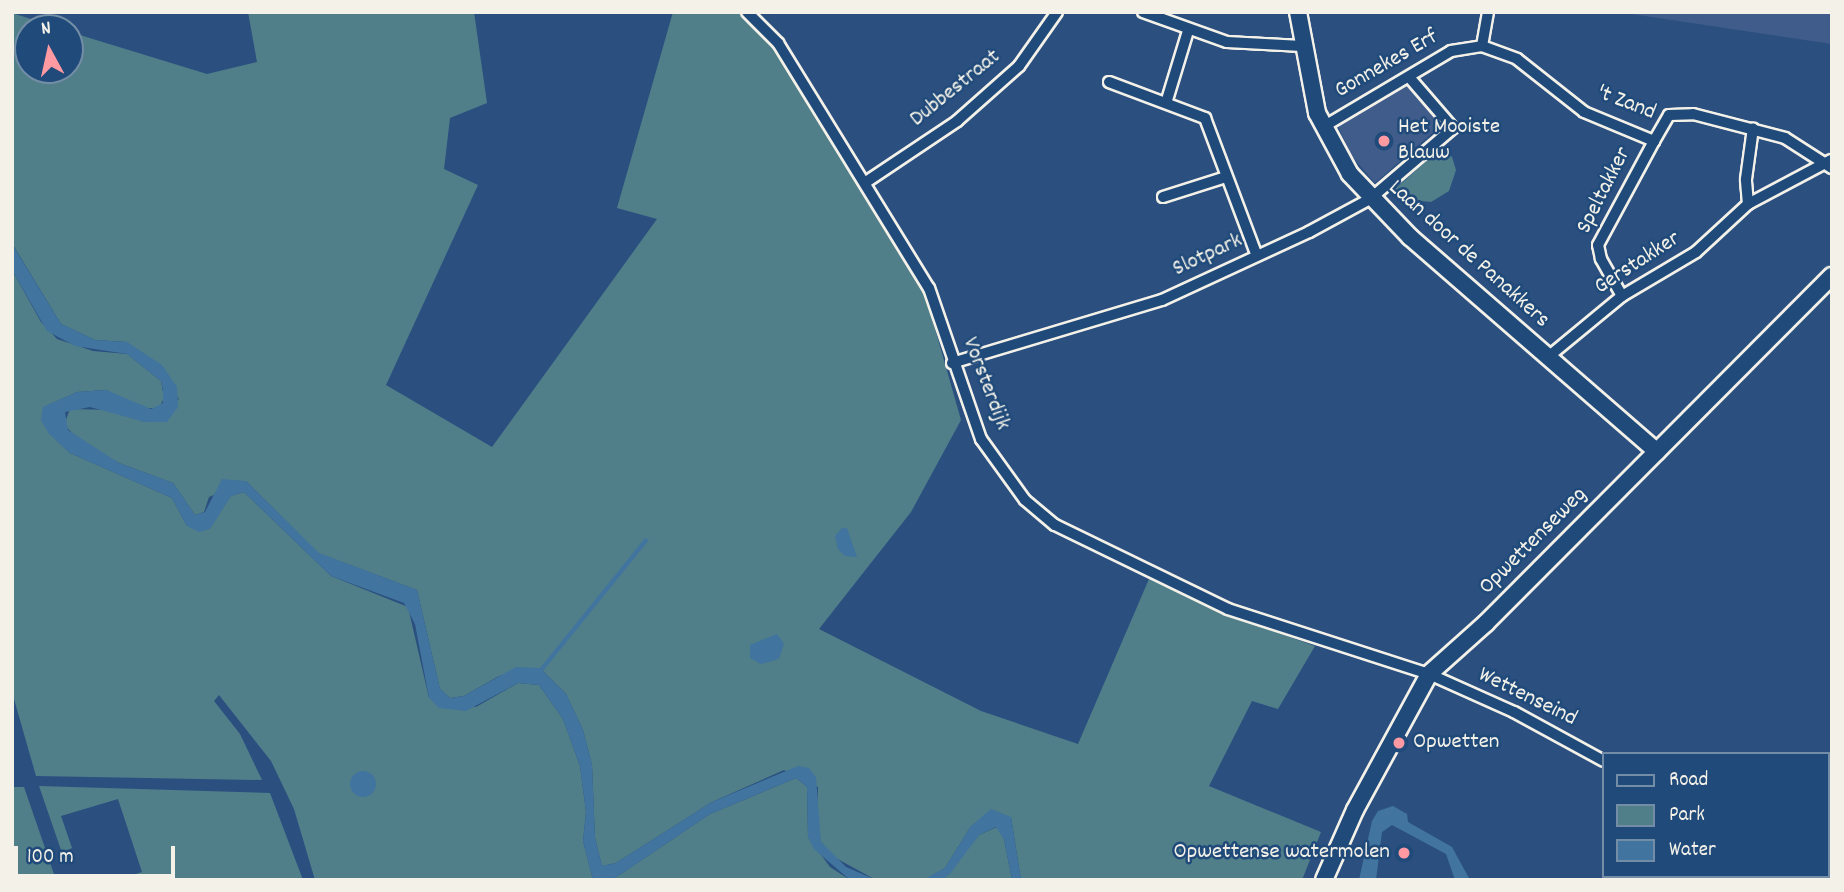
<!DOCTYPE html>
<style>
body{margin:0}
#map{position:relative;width:1844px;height:892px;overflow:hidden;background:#2b5080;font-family:Dekko,sans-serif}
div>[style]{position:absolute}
.built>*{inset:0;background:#3f5c8a}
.green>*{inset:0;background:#507f89}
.water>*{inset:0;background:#41749e}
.round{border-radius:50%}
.roads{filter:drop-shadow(2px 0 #f4f1e8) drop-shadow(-2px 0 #f4f1e8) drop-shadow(0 2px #f4f1e8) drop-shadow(0 -2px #f4f1e8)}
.street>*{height:10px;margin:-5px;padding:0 5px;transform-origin:5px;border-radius:5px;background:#1f4a7a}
.secondary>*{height:16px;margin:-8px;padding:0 8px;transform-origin:8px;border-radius:8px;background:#1f4a7a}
.dots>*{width:19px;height:19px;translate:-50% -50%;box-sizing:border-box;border:4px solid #1f4a7a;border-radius:50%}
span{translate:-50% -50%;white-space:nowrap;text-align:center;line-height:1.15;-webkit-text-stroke:5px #1f4a7a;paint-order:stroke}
.street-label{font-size:23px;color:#f4f1e8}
.poi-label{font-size:23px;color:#f4f1e8}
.left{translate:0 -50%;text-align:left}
.right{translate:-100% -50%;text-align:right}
.frame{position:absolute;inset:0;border:14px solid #f4f1e8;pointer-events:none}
.legend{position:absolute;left:1602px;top:752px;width:228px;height:126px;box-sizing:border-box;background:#1f4a7a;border:2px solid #748da6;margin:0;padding:9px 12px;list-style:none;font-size:21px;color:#f4f1e8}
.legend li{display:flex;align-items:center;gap:14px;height:35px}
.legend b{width:35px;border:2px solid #748da6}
.north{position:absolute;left:14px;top:14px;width:70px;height:70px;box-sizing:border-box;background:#1f4a7a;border:2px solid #748da6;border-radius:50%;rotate:352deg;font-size:19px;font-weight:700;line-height:28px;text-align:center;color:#f4f1e8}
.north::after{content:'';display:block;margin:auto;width:24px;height:32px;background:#ff9aa2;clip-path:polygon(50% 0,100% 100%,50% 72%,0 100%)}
.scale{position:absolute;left:14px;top:846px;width:161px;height:32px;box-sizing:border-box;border:4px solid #f4f1e8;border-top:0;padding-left:9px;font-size:21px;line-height:24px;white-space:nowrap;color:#f4f1e8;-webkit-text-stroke:5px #1f4a7a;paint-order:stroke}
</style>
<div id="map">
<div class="built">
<div style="clip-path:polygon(1832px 12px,1832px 44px,1625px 13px,1625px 12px)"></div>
<div style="clip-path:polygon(1408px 85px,1446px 121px,1375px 183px,1351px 155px,1338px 126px)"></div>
</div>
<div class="green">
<div style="clip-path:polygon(248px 12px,474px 12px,487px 103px,450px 118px,444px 169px,478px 185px,386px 385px,492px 447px,657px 219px,617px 208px,673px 12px,737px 12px,750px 23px,777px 54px,926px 297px,961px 420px,911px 512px,819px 629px,981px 711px,1078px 744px,1149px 579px,1219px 612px,1315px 646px,1278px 709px,1252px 701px,1209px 786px,1321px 832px,1302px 880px,1021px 880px,1011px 817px,971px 826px,945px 868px,926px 879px,876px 880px,834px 857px,821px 842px,817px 827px,818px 787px,784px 770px,712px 802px,616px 863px,602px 866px,595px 838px,592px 765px,583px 730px,566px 694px,540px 668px,499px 676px,464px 696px,450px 698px,440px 689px,417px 590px,318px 553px,246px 481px,209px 497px,204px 512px,195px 515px,173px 483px,119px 463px,81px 441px,64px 425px,70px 409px,112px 410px,145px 422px,179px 399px,127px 342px,95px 340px,61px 324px,13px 245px,12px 13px,59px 28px,28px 28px,28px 70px,70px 70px,70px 32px,207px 74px,257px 62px)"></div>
<div style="clip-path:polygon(1441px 148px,1452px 157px,1456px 170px,1449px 191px,1431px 202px,1404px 199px,1395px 189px)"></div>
<div style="clip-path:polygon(12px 270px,41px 322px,57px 339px,93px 351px,127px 354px,161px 381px,164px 398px,159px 408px,144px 408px,106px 390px,77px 392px,48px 405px,56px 440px,70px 453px,172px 498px,187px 526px,215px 519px,231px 496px,244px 492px,331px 576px,408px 607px,429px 698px,476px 707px,518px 683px,539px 685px,563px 719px,580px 766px,586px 812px,583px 841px,593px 880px,315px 880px,294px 809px,271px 761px,219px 695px,214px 701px,240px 734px,262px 780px,36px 776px,12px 692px)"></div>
<div style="clip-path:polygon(796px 778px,807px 787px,808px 837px,830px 867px,850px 880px,612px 880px,710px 814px)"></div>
<div style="clip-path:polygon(39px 786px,270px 793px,303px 880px,117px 880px,142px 872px,118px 799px,61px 816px,72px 848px,62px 853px)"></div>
<div style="clip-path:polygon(12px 787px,24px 787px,56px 880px,12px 880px)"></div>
<div style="clip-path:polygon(997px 827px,1004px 839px,1012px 880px,941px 880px,979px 835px)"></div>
</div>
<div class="water">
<div style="clip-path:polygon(12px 244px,61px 324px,95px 340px,127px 342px,162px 365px,177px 387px,178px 407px,167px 422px,145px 422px,90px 407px,65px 412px,68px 430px,119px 463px,173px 483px,195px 515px,205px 512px,222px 479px,246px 481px,319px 553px,417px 590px,440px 689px,450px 698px,464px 696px,516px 667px,540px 668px,645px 538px,649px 540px,543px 671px,566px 694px,583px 730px,592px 765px,595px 838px,602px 866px,616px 863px,712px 802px,798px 766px,809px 768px,816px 777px,821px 842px,846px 867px,876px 880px,850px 880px,814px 849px,808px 837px,807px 787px,796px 778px,710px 814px,612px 880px,593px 880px,583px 841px,586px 812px,580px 766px,563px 719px,539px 685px,518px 683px,466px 711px,439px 708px,429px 698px,415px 624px,404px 603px,331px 576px,244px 492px,231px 496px,210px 529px,199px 532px,187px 526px,172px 498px,70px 453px,49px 434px,41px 420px,43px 407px,77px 392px,106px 390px,151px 409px,163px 403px,163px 390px,161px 381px,127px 354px,75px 346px,47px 331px,12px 270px)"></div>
<div style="clip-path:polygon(842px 528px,847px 528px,857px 557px,845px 556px,838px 549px,835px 536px)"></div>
<div style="clip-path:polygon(777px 634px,784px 644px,779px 659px,761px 664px,750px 658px,750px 645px)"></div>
<div class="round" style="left:350px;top:771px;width:26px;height:26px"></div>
<div style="clip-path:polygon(1393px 806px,1407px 814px,1408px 822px,1452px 847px,1470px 880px,1455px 880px,1446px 854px,1392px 825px,1382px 832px,1376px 880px,1359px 880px,1372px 821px,1378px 811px)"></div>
<div style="clip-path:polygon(991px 809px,1011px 817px,1021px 880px,1012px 880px,1004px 839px,996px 827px,979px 835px,950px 874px,941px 880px,923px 880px,945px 868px,971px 826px)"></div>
</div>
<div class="roads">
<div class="street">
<div style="left:747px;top:12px;width:44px;rotate:45deg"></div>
<div style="left:778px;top:43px;width:288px;rotate:58.4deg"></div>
<div style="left:929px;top:288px;width:160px;rotate:71deg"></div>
<div style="left:981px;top:439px;width:75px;rotate:54.2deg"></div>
<div style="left:1025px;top:500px;width:39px;rotate:40deg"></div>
<div style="left:1055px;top:525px;width:192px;rotate:25.9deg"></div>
<div style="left:1228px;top:609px;width:211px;rotate:17.9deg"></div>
<div style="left:1429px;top:674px;width:93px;rotate:24.1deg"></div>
<div style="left:1514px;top:712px;width:102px;rotate:28.6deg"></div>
<div style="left:1143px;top:12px;width:89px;rotate:19.7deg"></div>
<div style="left:1227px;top:42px;width:75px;rotate:3.1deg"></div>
<div style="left:1482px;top:46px;width:37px;rotate:20deg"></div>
<div style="left:1517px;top:59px;width:85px;rotate:38.3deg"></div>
<div style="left:1584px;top:112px;width:76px;rotate:22.5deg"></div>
<div style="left:1654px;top:141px;width:30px;rotate:-60deg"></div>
<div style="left:1669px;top:115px;width:24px;rotate:-2deg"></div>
<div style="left:1693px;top:114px;width:95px;rotate:14.6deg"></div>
<div style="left:1785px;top:138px;width:56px;rotate:32.6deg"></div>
<div style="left:1109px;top:82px;width:103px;rotate:20.6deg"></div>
<div style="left:1205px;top:118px;width:147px;rotate:69.4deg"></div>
<div style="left:1167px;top:100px;width:72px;rotate:-73.1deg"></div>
<div style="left:1323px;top:127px;width:149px;rotate:-30.7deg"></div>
<div style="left:1451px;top:51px;width:31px;rotate:-9deg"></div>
<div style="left:1482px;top:46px;width:35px;rotate:-80deg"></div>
<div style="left:866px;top:182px;width:110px;rotate:-33.8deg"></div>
<div style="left:957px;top:121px;width:83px;rotate:-41.6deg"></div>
<div style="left:1019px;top:66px;width:66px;rotate:-54.9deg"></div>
<div style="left:1163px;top:197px;width:66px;rotate:-17.6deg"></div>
<div style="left:1748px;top:204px;width:25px;rotate:-95deg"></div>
<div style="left:1746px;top:179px;width:51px;rotate:-82.2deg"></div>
<div style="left:1622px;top:296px;width:43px;rotate:-119.6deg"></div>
<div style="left:1601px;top:259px;width:14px;rotate:-102deg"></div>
<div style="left:1598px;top:245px;width:118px;rotate:-61.7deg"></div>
<div style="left:1548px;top:357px;width:96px;rotate:-39.5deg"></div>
<div style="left:1622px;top:296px;width:86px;rotate:-30.7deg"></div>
<div style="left:1696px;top:252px;width:71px;rotate:-42.7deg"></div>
<div style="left:1748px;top:204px;width:94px;rotate:-27.9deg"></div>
<div style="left:952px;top:363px;width:219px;rotate:-16.7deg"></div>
<div style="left:1162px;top:300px;width:162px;rotate:-24.8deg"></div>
<div style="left:1309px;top:232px;width:69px;rotate:-28.4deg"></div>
<div style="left:1370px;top:199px;width:109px;rotate:-40.5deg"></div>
<div style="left:1453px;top:128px;width:67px;rotate:-130.8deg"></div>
<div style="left:1828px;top:824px;width:4px"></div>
</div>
<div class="secondary">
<div style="left:1298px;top:12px;width:103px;rotate:79.3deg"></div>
<div style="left:1317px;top:113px;width:69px;rotate:61.6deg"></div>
<div style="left:1350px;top:174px;width:87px;rotate:46.4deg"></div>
<div style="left:1410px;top:237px;width:327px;rotate:41deg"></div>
<div style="left:1324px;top:880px;width:77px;rotate:-66.1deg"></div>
<div style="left:1355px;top:810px;width:155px;rotate:-61.4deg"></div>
<div style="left:1429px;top:674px;width:76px;rotate:-41.8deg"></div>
<div style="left:1486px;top:623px;width:490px;rotate:-45.1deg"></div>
</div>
</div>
<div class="dots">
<div style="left:1384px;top:141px;background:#ff9aa2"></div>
<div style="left:1399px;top:743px;background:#ff9aa2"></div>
<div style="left:1404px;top:853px;background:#ff9aa2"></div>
</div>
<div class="street-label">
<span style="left:1387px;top:65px;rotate:-30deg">Gonnekes Erf</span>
<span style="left:956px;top:89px;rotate:-39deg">Dubbestraat</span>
<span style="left:1626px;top:104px;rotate:21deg">'t Zand</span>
<span style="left:1605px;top:191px;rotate:-63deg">Speltakker</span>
<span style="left:1468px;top:255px;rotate:42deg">Laan door de Panakkers</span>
<span style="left:1208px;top:256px;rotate:-25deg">Slotpark</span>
<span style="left:1638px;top:264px;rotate:-33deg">Gerstakker</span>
<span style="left:985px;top:384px;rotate:69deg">Vorsterdijk</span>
<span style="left:1534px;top:542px;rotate:-45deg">Opwettenseweg</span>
<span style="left:1527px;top:698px;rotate:26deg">Wettenseind</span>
</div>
<div class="poi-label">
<span class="left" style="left:1398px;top:141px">Het Mooiste<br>Blauw</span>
<span class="left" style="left:1413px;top:743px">Opwetten</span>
<span class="right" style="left:1390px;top:853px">Opwettense watermolen</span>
</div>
<div class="frame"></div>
<ul class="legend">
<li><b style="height:9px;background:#1f4a7a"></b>Road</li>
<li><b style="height:19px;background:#507f89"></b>Park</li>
<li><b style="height:19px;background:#41749e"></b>Water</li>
</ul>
<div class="north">N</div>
<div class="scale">100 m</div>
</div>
